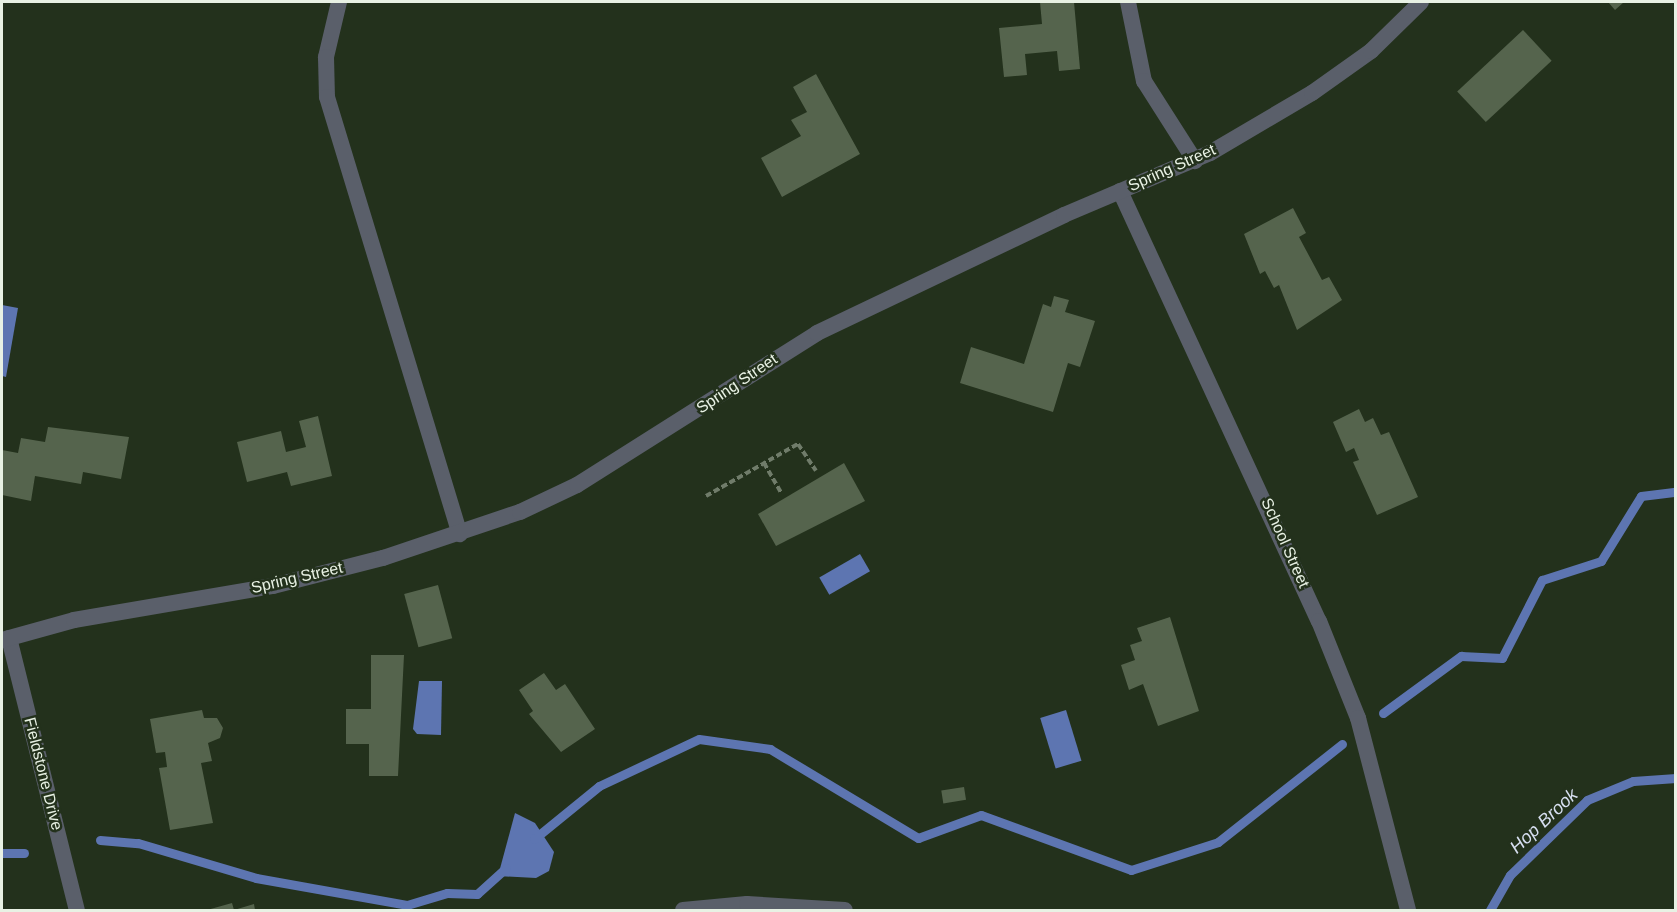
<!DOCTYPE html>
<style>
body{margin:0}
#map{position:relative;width:1677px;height:912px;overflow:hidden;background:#23311c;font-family:Arial,sans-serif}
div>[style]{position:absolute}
.water>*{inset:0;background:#5d75b1;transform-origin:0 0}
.stream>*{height:9px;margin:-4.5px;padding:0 4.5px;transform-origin:4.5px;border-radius:4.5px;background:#5d75b1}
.building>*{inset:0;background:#55644d;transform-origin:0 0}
.path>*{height:4px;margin-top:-2px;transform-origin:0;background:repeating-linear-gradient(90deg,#707c6a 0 6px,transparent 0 9px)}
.service>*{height:16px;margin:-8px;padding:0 8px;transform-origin:8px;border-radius:8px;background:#5a5f6a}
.minor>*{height:16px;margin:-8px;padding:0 8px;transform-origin:8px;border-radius:8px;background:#5a5f6a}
span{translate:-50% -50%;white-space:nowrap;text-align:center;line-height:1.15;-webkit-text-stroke:5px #23311c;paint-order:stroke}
.street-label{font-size:16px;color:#e8f1e4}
.water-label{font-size:18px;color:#d6deef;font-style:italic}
.frame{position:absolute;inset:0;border:3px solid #e8f1e4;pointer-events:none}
</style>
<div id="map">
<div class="water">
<div style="clip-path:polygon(2px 305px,18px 308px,6px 377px,2px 376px)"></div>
<div style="left:860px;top:554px;width:20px;height:47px;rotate:60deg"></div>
<div style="clip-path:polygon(419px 681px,442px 681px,441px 735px,417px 734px,413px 729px)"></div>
<div style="left:1066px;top:710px;width:53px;height:27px;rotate:73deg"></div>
<div style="clip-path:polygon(515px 813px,535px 823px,554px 852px,549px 871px,536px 878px,498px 876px)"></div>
</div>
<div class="stream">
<div style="left:1383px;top:713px;width:97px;rotate:-36.2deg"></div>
<div style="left:1461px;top:656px;width:41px;rotate:2.8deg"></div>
<div style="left:1502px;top:658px;width:88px;rotate:-62.9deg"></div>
<div style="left:1542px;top:580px;width:62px;rotate:-17.9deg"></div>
<div style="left:1601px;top:561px;width:76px;rotate:-58.4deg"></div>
<div style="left:1641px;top:496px;width:35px;rotate:-7deg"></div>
<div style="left:534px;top:839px;width:84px;rotate:-39.2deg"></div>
<div style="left:599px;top:786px;width:110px;rotate:-25.2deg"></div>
<div style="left:699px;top:739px;width:72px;rotate:8deg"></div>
<div style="left:770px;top:749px;width:173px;rotate:31deg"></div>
<div style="left:918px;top:838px;width:67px;rotate:-20.1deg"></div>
<div style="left:981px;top:815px;width:160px;rotate:20.1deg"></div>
<div style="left:1131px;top:870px;width:91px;rotate:-17.8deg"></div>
<div style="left:1218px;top:842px;width:158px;rotate:-38.3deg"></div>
<div style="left:100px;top:840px;width:38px;rotate:5deg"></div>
<div style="left:138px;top:843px;width:123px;rotate:16.5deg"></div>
<div style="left:256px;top:878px;width:153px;rotate:10.1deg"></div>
<div style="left:407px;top:905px;width:42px;rotate:-16.7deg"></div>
<div style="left:447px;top:893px;width:30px;rotate:2deg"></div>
<div style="left:477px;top:894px;width:39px;rotate:-42deg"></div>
<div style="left:2px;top:853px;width:22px"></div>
<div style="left:1490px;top:910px;width:40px;rotate:-60.3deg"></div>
<div style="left:1510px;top:875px;width:107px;rotate:-44.2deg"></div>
<div style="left:1587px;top:800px;width:50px;rotate:-22.4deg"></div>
<div style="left:1633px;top:781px;width:43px;rotate:-4deg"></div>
</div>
<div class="building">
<div style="clip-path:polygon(1040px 2px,1074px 2px,1080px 69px,1059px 71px,1057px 51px,1025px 54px,1027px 75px,1004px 77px,999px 28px,1042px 24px)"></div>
<div style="clip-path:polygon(1608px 2px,1624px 2px,1615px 10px)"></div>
<div style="left:1523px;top:30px;width:42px;height:90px;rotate:47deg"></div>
<div style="clip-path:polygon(816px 74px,860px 154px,782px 197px,761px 158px,801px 136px,791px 120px,807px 112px,793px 87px)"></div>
<div style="clip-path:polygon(1293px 208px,1306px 233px,1299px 237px,1322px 280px,1329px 277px,1342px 300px,1297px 330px,1279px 285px,1274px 288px,1265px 271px,1260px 274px,1244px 234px)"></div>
<div style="clip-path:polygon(1054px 296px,1069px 300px,1065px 312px,1095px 321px,1080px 367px,1068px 363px,1053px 412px,960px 383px,971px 347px,1024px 364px,1043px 304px,1051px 307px)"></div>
<div style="clip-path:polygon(1359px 409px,1365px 422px,1373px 418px,1381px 435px,1389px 432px,1418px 497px,1377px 515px,1353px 462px,1359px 460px,1354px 448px,1346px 452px,1333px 422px)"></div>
<div style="clip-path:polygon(318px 416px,332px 476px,291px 486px,287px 472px,247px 482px,237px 442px,281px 431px,286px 452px,306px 447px,299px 421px)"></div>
<div style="clip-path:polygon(48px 427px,129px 437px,121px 479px,83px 472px,81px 484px,35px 476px,31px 501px,2px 495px,2px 450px,18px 453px,21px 438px,45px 442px)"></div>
<div style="clip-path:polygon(844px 463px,865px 501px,776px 546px,758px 514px)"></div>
<div style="left:438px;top:585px;width:55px;height:35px;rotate:75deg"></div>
<div style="clip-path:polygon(1170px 617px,1199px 711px,1158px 726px,1143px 684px,1129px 690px,1121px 665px,1135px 660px,1130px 645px,1142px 641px,1137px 628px)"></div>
<div style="clip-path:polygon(371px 655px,404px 655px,398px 776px,369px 776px,369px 744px,346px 744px,346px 709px,371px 709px)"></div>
<div style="clip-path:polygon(544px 673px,556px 690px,565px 684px,595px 729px,561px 752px,529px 714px,533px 711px,519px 690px)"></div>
<div style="clip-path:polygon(202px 710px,204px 718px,217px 718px,223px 728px,220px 738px,208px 743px,212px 761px,201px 763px,213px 823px,170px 830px,159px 768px,167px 767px,165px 752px,156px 753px,150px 719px)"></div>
<div style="left:964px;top:787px;width:13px;height:23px;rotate:81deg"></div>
<div style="clip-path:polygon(232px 903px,234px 910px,254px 904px,255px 910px,207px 910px)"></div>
</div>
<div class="path">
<div style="left:764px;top:463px;width:34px;rotate:60deg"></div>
<div style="left:706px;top:496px;width:106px;rotate:-29.5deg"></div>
<div style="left:798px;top:444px;width:32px;rotate:56deg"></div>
</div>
<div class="service">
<div style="left:683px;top:910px;width:64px;rotate:-5.4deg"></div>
</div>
<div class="minor">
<div style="left:339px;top:2px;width:57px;rotate:103.3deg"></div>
<div style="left:326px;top:57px;width:40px;rotate:88.6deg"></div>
<div style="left:327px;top:97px;width:457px;rotate:73.1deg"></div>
<div style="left:1128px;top:2px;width:81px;rotate:78.6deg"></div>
<div style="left:1144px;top:81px;width:95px;rotate:57.5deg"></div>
<div style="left:1120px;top:191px;width:474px;rotate:65.2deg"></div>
<div style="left:1319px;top:621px;width:105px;rotate:68.1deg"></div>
<div style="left:1358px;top:718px;width:198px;rotate:75.4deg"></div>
<div style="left:9px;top:638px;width:280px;rotate:76deg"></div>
<div style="left:2px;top:640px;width:75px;rotate:-15.5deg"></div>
<div style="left:74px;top:620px;width:202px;rotate:-9.7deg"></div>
<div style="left:273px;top:586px;width:114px;rotate:-14.3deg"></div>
<div style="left:383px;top:558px;width:145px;rotate:-18.6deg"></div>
<div style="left:520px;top:512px;width:63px;rotate:-25.3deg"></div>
<div style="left:577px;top:485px;width:284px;rotate:-32.3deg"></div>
<div style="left:817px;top:333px;width:274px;rotate:-25.5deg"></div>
<div style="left:1064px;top:215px;width:159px;rotate:-23deg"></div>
<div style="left:1210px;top:153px;width:118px;rotate:-30.5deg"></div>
<div style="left:1312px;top:93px;width:72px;rotate:-35.4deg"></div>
<div style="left:1371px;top:51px;width:70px;rotate:-44.4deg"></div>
<div style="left:747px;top:904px;width:98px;rotate:3.5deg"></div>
</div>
<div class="street-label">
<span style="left:1172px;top:168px;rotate:-24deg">Spring Street</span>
<span style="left:737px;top:384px;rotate:-34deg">Spring Street</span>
<span style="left:1285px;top:543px;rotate:66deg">School Street</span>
<span style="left:297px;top:578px;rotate:-13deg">Spring Street</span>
<span style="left:43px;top:774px;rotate:76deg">Fieldstone Drive</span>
</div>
<div class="water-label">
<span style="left:1544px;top:821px;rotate:-43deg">Hop Brook</span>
</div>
<div class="frame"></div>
</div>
